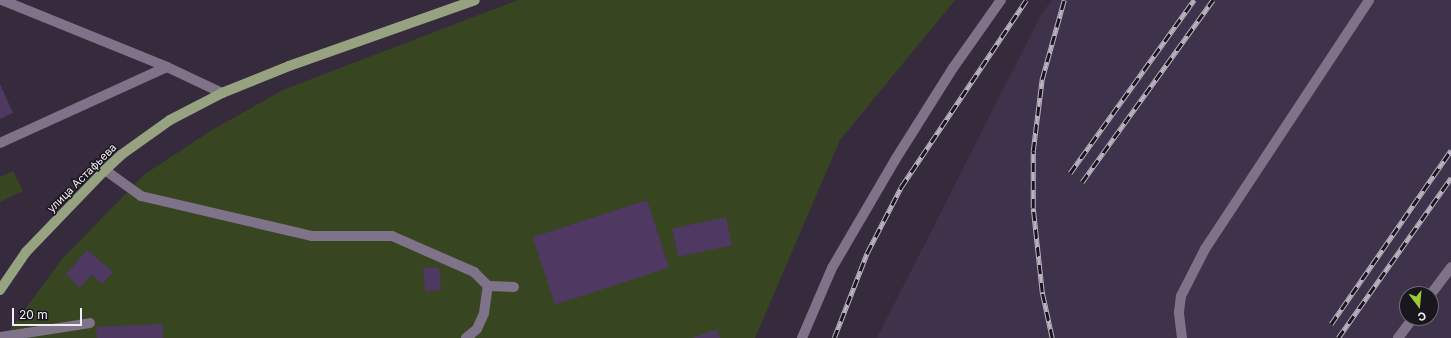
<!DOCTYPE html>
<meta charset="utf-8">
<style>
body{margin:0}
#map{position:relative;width:1451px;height:338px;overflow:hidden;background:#352b3d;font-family:Inter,sans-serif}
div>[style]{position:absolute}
.built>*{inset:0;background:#3f334b}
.green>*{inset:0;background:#384521}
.building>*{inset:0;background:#4f3862;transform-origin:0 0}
.lane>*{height:10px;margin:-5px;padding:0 5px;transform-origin:5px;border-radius:5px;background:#7e7388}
.street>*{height:10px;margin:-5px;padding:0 5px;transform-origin:5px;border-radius:5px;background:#7e7388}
.primary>*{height:10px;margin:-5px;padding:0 5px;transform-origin:5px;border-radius:5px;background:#97a380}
.rail>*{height:4.5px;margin-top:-2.25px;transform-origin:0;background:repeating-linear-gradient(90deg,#1a161e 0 9px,#b9b2bf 0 18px);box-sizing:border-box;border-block:1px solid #b9b2bf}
span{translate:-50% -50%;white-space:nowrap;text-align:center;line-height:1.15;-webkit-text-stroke:3px #1a161e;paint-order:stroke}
.street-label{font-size:11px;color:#f2ecf7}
.north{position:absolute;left:1399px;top:286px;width:40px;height:40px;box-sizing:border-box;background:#1a161e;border:1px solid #706c75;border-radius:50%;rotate:164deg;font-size:11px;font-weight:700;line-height:16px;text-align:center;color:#f2ecf7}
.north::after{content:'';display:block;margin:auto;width:14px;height:18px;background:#9ccb32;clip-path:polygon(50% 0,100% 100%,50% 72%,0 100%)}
.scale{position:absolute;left:12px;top:308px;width:70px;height:18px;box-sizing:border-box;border:2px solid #f2ecf7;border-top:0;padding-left:5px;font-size:12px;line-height:14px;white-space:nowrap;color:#f2ecf7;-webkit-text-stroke:3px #1a161e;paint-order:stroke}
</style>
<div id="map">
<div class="built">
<div style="clip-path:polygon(evenodd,1052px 0,1451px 0,1451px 338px,877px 338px,1041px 15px,1052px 0,1407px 294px,1431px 294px,1431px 318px,1407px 318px,1407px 294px)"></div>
</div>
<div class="green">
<div style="clip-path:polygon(518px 0,955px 0,840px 140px,755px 338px,4px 338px,62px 259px,145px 174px,212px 130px,283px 90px)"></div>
<div style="clip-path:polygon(13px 171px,23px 191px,0 202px,0 177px)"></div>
</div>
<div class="building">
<div style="clip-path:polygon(0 84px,13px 113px,0 119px)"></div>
<div style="left:647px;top:200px;width:71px;height:120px;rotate:72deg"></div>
<div style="left:726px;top:217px;width:29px;height:55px;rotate:78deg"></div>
<div style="clip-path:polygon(87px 250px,113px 272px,102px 284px,91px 275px,80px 288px,66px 274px)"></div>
<div style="left:439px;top:267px;width:23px;height:16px;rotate:85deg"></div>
<div style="clip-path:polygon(163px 324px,163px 338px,97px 338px,96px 327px)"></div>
<div style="clip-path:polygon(717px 329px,720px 338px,692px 338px)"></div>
</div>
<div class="lane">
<div style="left:105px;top:170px;width:44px;rotate:35.8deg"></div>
<div style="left:141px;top:196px;width:175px;rotate:13.2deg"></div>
<div style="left:311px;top:236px;width:81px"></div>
<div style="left:392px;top:236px;width:90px;rotate:23.7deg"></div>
<div style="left:474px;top:272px;width:20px;rotate:45deg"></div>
<div style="left:488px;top:286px;width:26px;rotate:2deg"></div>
<div style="left:1431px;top:294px;width:34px;rotate:-53deg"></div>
<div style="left:0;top:337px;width:91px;rotate:-8.8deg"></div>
<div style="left:466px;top:338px;width:14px;rotate:-39deg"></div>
<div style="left:477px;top:329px;width:17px;rotate:-66deg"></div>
<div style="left:484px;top:313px;width:27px;rotate:-82deg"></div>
<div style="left:802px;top:338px;width:76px;rotate:-66.8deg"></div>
<div style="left:832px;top:268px;width:125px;rotate:-59.7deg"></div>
<div style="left:895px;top:160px;width:109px;rotate:-57.8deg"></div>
<div style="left:953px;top:68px;width:83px;rotate:-54.8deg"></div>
<div style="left:1182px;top:338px;width:26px;rotate:-97deg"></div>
<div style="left:1179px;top:312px;width:16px;rotate:-83deg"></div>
<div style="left:1181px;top:296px;width:53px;rotate:-62.9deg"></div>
<div style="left:1205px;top:249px;width:298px;rotate:-56.6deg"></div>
<div style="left:1398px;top:338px;width:25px;rotate:-53deg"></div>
</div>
<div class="street">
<div style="left:2px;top:0;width:178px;rotate:22.1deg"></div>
<div style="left:167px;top:67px;width:61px;rotate:25.3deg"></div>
<div style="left:0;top:143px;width:183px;rotate:-24.5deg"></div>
</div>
<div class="primary">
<div style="left:0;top:290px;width:46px;rotate:-55.6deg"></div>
<div style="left:26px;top:252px;width:114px;rotate:-46.1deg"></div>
<div style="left:105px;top:170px;width:22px;rotate:-43deg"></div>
<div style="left:121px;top:155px;width:60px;rotate:-35.5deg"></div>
<div style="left:170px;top:120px;width:59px;rotate:-27.4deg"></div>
<div style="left:222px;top:93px;width:72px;rotate:-21.9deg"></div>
<div style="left:289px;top:66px;width:197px;rotate:-19.5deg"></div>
</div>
<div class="rail">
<div style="left:1070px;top:173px;width:213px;rotate:-54.4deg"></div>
<div style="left:1082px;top:182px;width:224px;rotate:-54.3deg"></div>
<div style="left:1331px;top:324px;width:211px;rotate:-55.4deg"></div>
<div style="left:834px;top:338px;width:91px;rotate:-68.8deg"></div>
<div style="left:867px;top:253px;width:74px;rotate:-62.7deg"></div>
<div style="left:901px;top:187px;width:225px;rotate:-56.2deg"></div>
<div style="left:1052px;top:338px;width:47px;rotate:-102.3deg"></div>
<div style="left:1042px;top:292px;width:84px;rotate:-96.1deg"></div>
<div style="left:1033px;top:208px;width:57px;rotate:-90deg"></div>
<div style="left:1033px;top:151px;width:73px;rotate:-82.9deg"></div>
<div style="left:1042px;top:79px;width:82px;rotate:-74.4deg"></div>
<div style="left:1338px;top:338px;width:196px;rotate:-54.8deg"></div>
</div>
<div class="street-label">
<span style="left:82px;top:178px;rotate:-45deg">улица Астафьева</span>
</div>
<div class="north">С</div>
<div class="scale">20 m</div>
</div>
